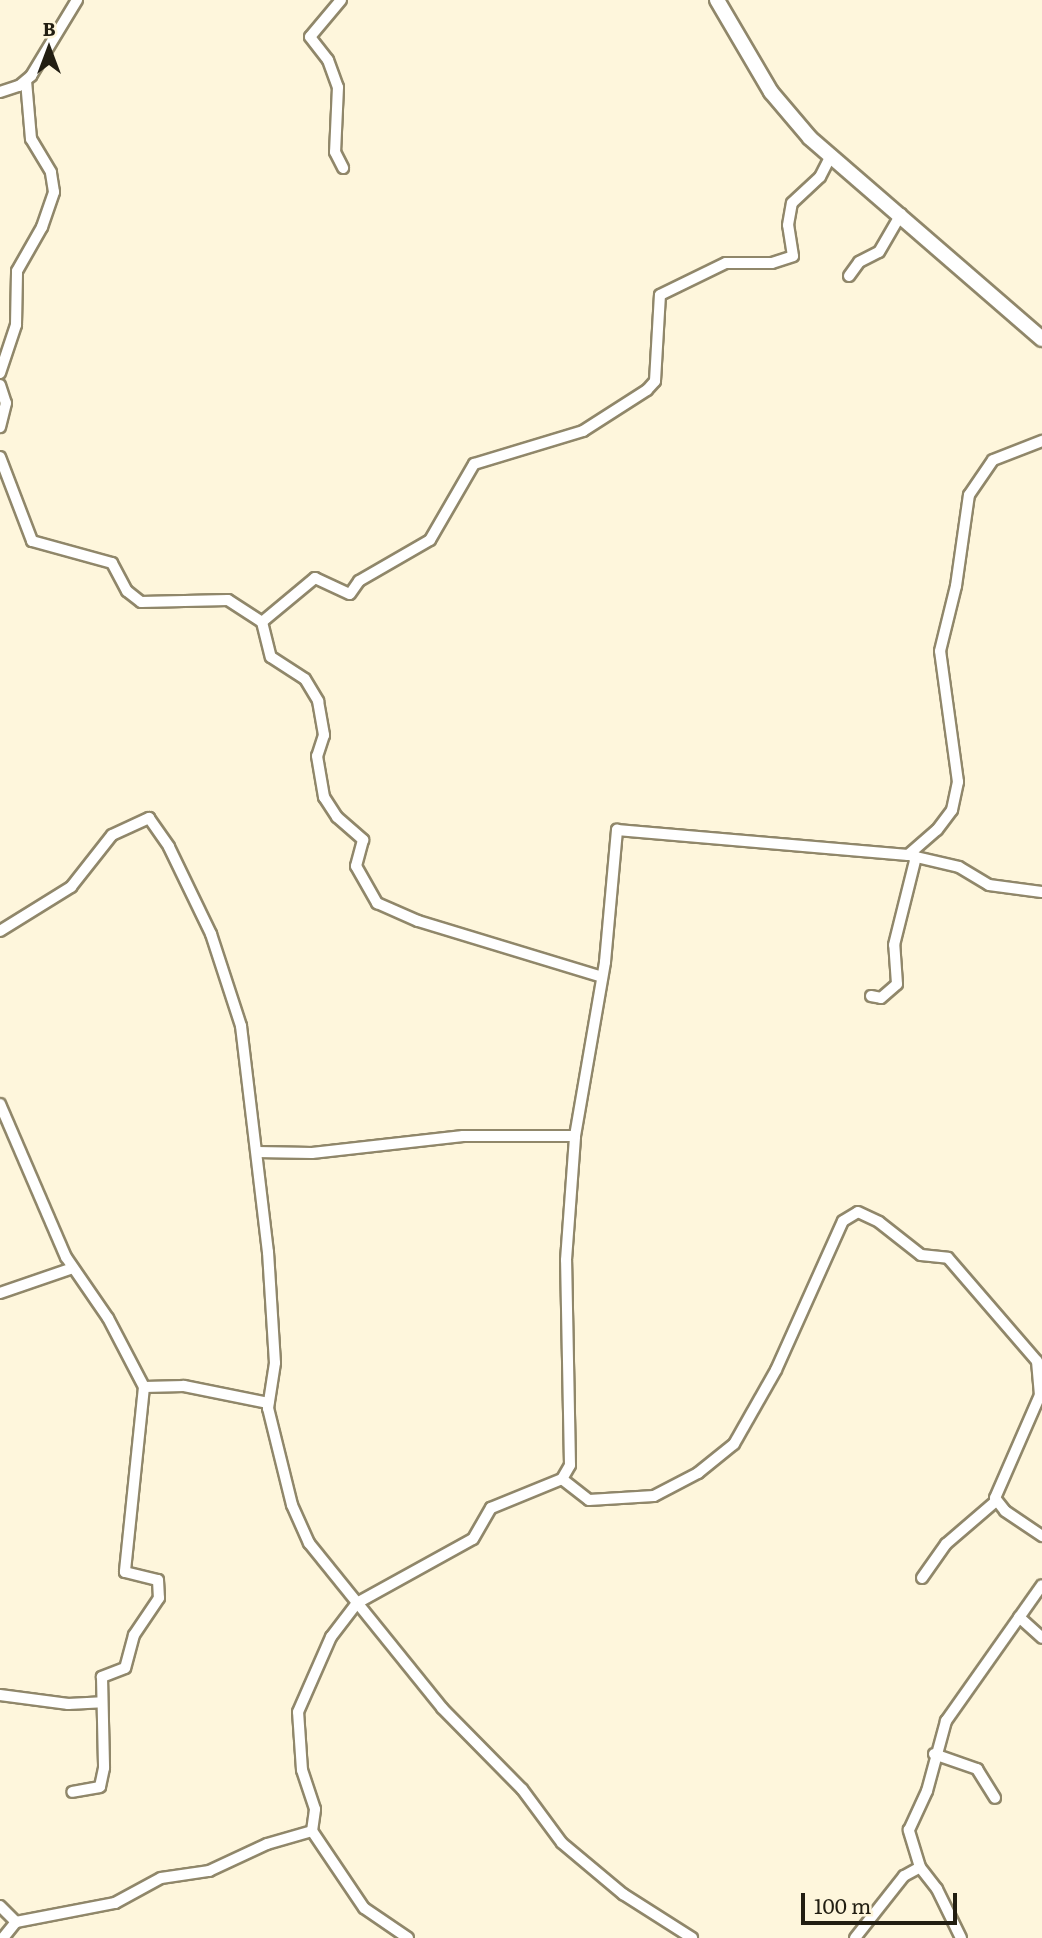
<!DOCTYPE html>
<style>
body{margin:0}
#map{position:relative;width:1042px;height:1938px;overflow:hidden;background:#fef6dc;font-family:Literata,serif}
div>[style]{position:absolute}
.roads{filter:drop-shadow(2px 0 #90876a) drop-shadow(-2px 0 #90876a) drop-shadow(0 2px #90876a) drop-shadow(0 -2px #90876a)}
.minor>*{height:10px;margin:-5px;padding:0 5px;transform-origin:5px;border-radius:5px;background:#fff}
.tertiary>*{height:14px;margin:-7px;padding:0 7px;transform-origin:7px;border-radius:7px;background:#fff}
span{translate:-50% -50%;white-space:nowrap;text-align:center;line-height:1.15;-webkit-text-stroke:7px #fef6dc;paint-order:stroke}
.north{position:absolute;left:14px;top:14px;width:70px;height:70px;-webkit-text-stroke:5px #fef6dc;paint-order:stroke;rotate:0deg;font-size:19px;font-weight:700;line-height:28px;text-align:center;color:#221e12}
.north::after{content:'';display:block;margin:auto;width:24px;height:32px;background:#221e12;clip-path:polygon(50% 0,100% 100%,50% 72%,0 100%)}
.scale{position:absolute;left:801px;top:1893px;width:156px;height:32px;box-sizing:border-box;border:4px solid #221e12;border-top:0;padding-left:9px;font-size:21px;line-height:24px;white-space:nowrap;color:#221e12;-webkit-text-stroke:5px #fef6dc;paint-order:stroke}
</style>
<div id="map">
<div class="roads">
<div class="minor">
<div style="left:341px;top:0;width:48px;rotate:130deg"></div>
<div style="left:310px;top:37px;width:29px;rotate:52deg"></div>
<div style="left:328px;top:60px;width:29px;rotate:70deg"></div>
<div style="left:338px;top:87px;width:65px;rotate:92.6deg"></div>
<div style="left:335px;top:152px;width:18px;rotate:63deg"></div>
<div style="left:0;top:92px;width:20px;rotate:-18deg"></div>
<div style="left:19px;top:86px;width:16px;rotate:-40deg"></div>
<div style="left:31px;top:76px;width:89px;rotate:-58.8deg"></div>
<div style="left:849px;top:276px;width:17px;rotate:-54deg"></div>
<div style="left:859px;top:262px;width:22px;rotate:-27deg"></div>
<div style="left:879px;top:252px;width:44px;rotate:-59.9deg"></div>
<div style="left:0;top:373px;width:51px;rotate:-71.6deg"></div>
<div style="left:16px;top:325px;width:54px;rotate:-88.9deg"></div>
<div style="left:17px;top:271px;width:51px;rotate:-60.4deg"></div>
<div style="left:42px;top:227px;width:37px;rotate:-71deg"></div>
<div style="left:54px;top:192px;width:20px;rotate:-99deg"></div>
<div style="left:51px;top:172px;width:39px;rotate:-121deg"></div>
<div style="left:31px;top:139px;width:58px;rotate:-94.9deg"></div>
<div style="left:0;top:385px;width:19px;rotate:72deg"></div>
<div style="left:6px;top:403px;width:25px;rotate:104deg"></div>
<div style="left:0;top:457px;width:90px;rotate:69.1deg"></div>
<div style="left:32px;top:541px;width:83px;rotate:15.4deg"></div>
<div style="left:112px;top:563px;width:32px;rotate:62deg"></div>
<div style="left:127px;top:591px;width:18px;rotate:38deg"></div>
<div style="left:141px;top:602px;width:87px;rotate:-1.3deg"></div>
<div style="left:228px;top:600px;width:40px;rotate:32.9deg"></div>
<div style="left:262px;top:622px;width:36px;rotate:76deg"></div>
<div style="left:271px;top:657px;width:40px;rotate:32.9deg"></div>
<div style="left:305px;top:679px;width:26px;rotate:59deg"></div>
<div style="left:318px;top:701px;width:35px;rotate:80deg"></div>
<div style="left:324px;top:735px;width:22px;rotate:108deg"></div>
<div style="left:317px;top:756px;width:42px;rotate:80.3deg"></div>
<div style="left:324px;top:797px;width:24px;rotate:57deg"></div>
<div style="left:337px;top:817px;width:35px;rotate:41deg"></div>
<div style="left:363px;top:840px;width:27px;rotate:105deg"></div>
<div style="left:356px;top:866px;width:43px;rotate:60.4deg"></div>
<div style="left:377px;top:903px;width:45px;rotate:23.7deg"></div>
<div style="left:418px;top:921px;width:192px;rotate:16.9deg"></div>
<div style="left:262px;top:622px;width:69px;rotate:-39.7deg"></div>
<div style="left:315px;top:578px;width:38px;rotate:25deg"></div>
<div style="left:350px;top:594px;width:16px;rotate:-55deg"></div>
<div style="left:359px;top:581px;width:82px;rotate:-30deg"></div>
<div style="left:430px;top:540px;width:88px;rotate:-59.9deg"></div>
<div style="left:474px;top:464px;width:114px;rotate:-16.8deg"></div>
<div style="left:583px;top:431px;width:76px;rotate:-32.6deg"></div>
<div style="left:647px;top:390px;width:12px;rotate:-48deg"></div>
<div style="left:655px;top:381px;width:86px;rotate:-86.7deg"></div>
<div style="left:660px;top:295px;width:73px;rotate:-25.9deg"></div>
<div style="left:726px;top:263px;width:46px"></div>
<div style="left:772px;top:263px;width:22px;rotate:-18deg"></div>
<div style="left:793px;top:256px;width:31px;rotate:-99deg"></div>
<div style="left:788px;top:225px;width:22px;rotate:-80deg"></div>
<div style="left:792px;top:203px;width:38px;rotate:-43deg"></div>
<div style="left:820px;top:177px;width:25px;rotate:-63deg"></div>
<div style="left:912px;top:856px;width:48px;rotate:13.2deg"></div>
<div style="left:959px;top:867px;width:35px;rotate:31deg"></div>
<div style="left:989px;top:885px;width:53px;rotate:7.5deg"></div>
<div style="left:0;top:931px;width:84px;rotate:-31.8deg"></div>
<div style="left:71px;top:887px;width:66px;rotate:-51.7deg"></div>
<div style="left:112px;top:835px;width:41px;rotate:-24.7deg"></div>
<div style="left:149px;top:818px;width:35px;rotate:55deg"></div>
<div style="left:169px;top:847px;width:97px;rotate:64.2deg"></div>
<div style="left:211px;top:934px;width:97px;rotate:71.9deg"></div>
<div style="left:241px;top:1026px;width:228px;rotate:83.2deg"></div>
<div style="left:268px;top:1252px;width:111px;rotate:86.4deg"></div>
<div style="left:275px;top:1363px;width:46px;rotate:98.8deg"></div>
<div style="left:268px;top:1408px;width:100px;rotate:76.1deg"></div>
<div style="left:292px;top:1505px;width:42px;rotate:65.9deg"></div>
<div style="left:309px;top:1543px;width:212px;rotate:51.1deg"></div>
<div style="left:442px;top:1708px;width:114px;rotate:45.4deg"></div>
<div style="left:522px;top:1789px;width:67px;rotate:53.5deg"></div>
<div style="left:562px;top:1843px;width:80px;rotate:39.9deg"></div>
<div style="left:623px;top:1894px;width:82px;rotate:32.5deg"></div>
<div style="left:871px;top:996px;width:10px;rotate:11deg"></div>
<div style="left:881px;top:998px;width:21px;rotate:-41deg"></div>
<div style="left:897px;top:984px;width:39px;rotate:-94deg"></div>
<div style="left:894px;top:945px;width:91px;rotate:-76deg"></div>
<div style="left:0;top:1104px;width:167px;rotate:66.7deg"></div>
<div style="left:66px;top:1257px;width:74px;rotate:55.5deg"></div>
<div style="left:108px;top:1318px;width:78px;rotate:62.4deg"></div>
<div style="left:144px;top:1387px;width:186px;rotate:95.9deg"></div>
<div style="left:125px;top:1572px;width:34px;rotate:14deg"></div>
<div style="left:158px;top:1580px;width:18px;rotate:87deg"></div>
<div style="left:159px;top:1598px;width:45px;rotate:124deg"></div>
<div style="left:134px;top:1635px;width:34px;rotate:105deg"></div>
<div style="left:125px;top:1668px;width:25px;rotate:159deg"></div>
<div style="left:102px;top:1677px;width:91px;rotate:88.7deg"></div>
<div style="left:104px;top:1768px;width:19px;rotate:102deg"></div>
<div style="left:100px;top:1787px;width:28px;rotate:170deg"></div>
<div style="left:257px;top:1152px;width:55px;rotate:1deg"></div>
<div style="left:312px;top:1153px;width:152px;rotate:-6.4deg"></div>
<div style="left:463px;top:1136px;width:112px"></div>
<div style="left:0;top:1293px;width:77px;rotate:-18.9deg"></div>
<div style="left:144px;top:1387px;width:40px;rotate:-1.4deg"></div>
<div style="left:184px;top:1386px;width:86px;rotate:11.4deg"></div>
<div style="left:562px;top:1479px;width:34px;rotate:38deg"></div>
<div style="left:589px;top:1500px;width:65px;rotate:-3.5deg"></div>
<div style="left:654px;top:1496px;width:50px;rotate:-27.6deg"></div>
<div style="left:698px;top:1473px;width:46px;rotate:-38.9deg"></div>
<div style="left:734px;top:1444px;width:85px;rotate:-60.4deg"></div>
<div style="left:776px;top:1370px;width:163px;rotate:-65.8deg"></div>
<div style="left:843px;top:1221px;width:17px;rotate:-31deg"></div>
<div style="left:858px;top:1212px;width:23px;rotate:25deg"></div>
<div style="left:879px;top:1222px;width:53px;rotate:38.2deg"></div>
<div style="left:921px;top:1255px;width:27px;rotate:6deg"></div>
<div style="left:948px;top:1258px;width:136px;rotate:49.2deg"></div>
<div style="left:1037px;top:1361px;width:34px;rotate:85deg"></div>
<div style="left:1040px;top:1395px;width:112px;rotate:113.6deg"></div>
<div style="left:995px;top:1498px;width:16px;rotate:52deg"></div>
<div style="left:1005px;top:1511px;width:45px;rotate:34deg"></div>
<div style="left:922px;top:1578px;width:42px;rotate:-54.8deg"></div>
<div style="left:946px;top:1544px;width:66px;rotate:-40.7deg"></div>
<div style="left:1019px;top:1617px;width:31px;rotate:42deg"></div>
<div style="left:0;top:1695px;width:69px;rotate:7.5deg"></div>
<div style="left:68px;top:1704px;width:34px;rotate:-3deg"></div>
<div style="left:934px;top:1754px;width:46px;rotate:19.2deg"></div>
<div style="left:977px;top:1769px;width:34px;rotate:58deg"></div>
<div style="left:0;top:1906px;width:23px;rotate:45deg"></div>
<div style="left:3px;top:1938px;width:21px;rotate:-51deg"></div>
<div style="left:16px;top:1922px;width:101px;rotate:-10.9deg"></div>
<div style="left:115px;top:1903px;width:52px;rotate:-28.5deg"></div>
<div style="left:161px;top:1878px;width:49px;rotate:-8.3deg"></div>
<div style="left:209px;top:1871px;width:64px;rotate:-25deg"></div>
<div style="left:267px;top:1844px;width:47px;rotate:-16.1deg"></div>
<div style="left:408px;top:1938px;width:53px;rotate:-145.7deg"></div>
<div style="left:364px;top:1908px;width:93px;rotate:-124deg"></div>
<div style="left:312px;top:1831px;width:22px;rotate:-82deg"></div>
<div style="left:315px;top:1809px;width:41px;rotate:-108.4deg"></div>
<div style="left:302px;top:1770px;width:58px;rotate:-93.9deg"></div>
<div style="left:298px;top:1712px;width:82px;rotate:-66.3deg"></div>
<div style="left:331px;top:1637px;width:43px;rotate:-52.6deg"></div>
<div style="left:357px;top:1603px;width:132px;rotate:-28.9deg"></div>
<div style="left:473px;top:1539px;width:36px;rotate:-60deg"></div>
<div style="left:491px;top:1508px;width:77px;rotate:-22.2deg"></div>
<div style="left:562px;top:1479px;width:16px;rotate:-60deg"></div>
<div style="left:570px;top:1465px;width:205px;rotate:-91.1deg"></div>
<div style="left:566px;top:1260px;width:124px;rotate:-85.8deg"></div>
<div style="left:575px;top:1136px;width:177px;rotate:-80.2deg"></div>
<div style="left:605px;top:962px;width:133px;rotate:-84.8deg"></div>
<div style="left:617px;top:830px;width:292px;rotate:4.9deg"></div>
<div style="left:908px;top:855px;width:38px;rotate:-41deg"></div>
<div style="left:937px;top:830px;width:25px;rotate:-53deg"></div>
<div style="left:952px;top:810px;width:29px;rotate:-78deg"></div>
<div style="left:958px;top:782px;width:132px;rotate:-97.8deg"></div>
<div style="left:940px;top:651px;width:67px;rotate:-76.2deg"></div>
<div style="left:956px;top:586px;width:92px;rotate:-81.9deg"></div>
<div style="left:969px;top:495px;width:42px;rotate:-55.6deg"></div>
<div style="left:993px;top:460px;width:53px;rotate:-21.2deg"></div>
<div style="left:855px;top:1938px;width:79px;rotate:-51.7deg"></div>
<div style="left:904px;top:1876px;width:18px;rotate:-29deg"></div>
<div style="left:961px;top:1938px;width:55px;rotate:-116.1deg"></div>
<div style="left:937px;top:1889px;width:28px;rotate:-128deg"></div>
<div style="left:920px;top:1867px;width:39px;rotate:-107deg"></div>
<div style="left:909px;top:1830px;width:43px;rotate:-65.2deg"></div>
<div style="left:927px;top:1791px;width:73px;rotate:-74.8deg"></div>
<div style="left:946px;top:1721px;width:166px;rotate:-54.8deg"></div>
</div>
<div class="tertiary">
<div style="left:717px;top:0;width:107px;rotate:59.6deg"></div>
<div style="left:771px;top:92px;width:60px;rotate:49.7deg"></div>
<div style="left:810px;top:138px;width:307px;rotate:40.9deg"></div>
</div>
</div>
<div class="north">B</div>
<div class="scale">100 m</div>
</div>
